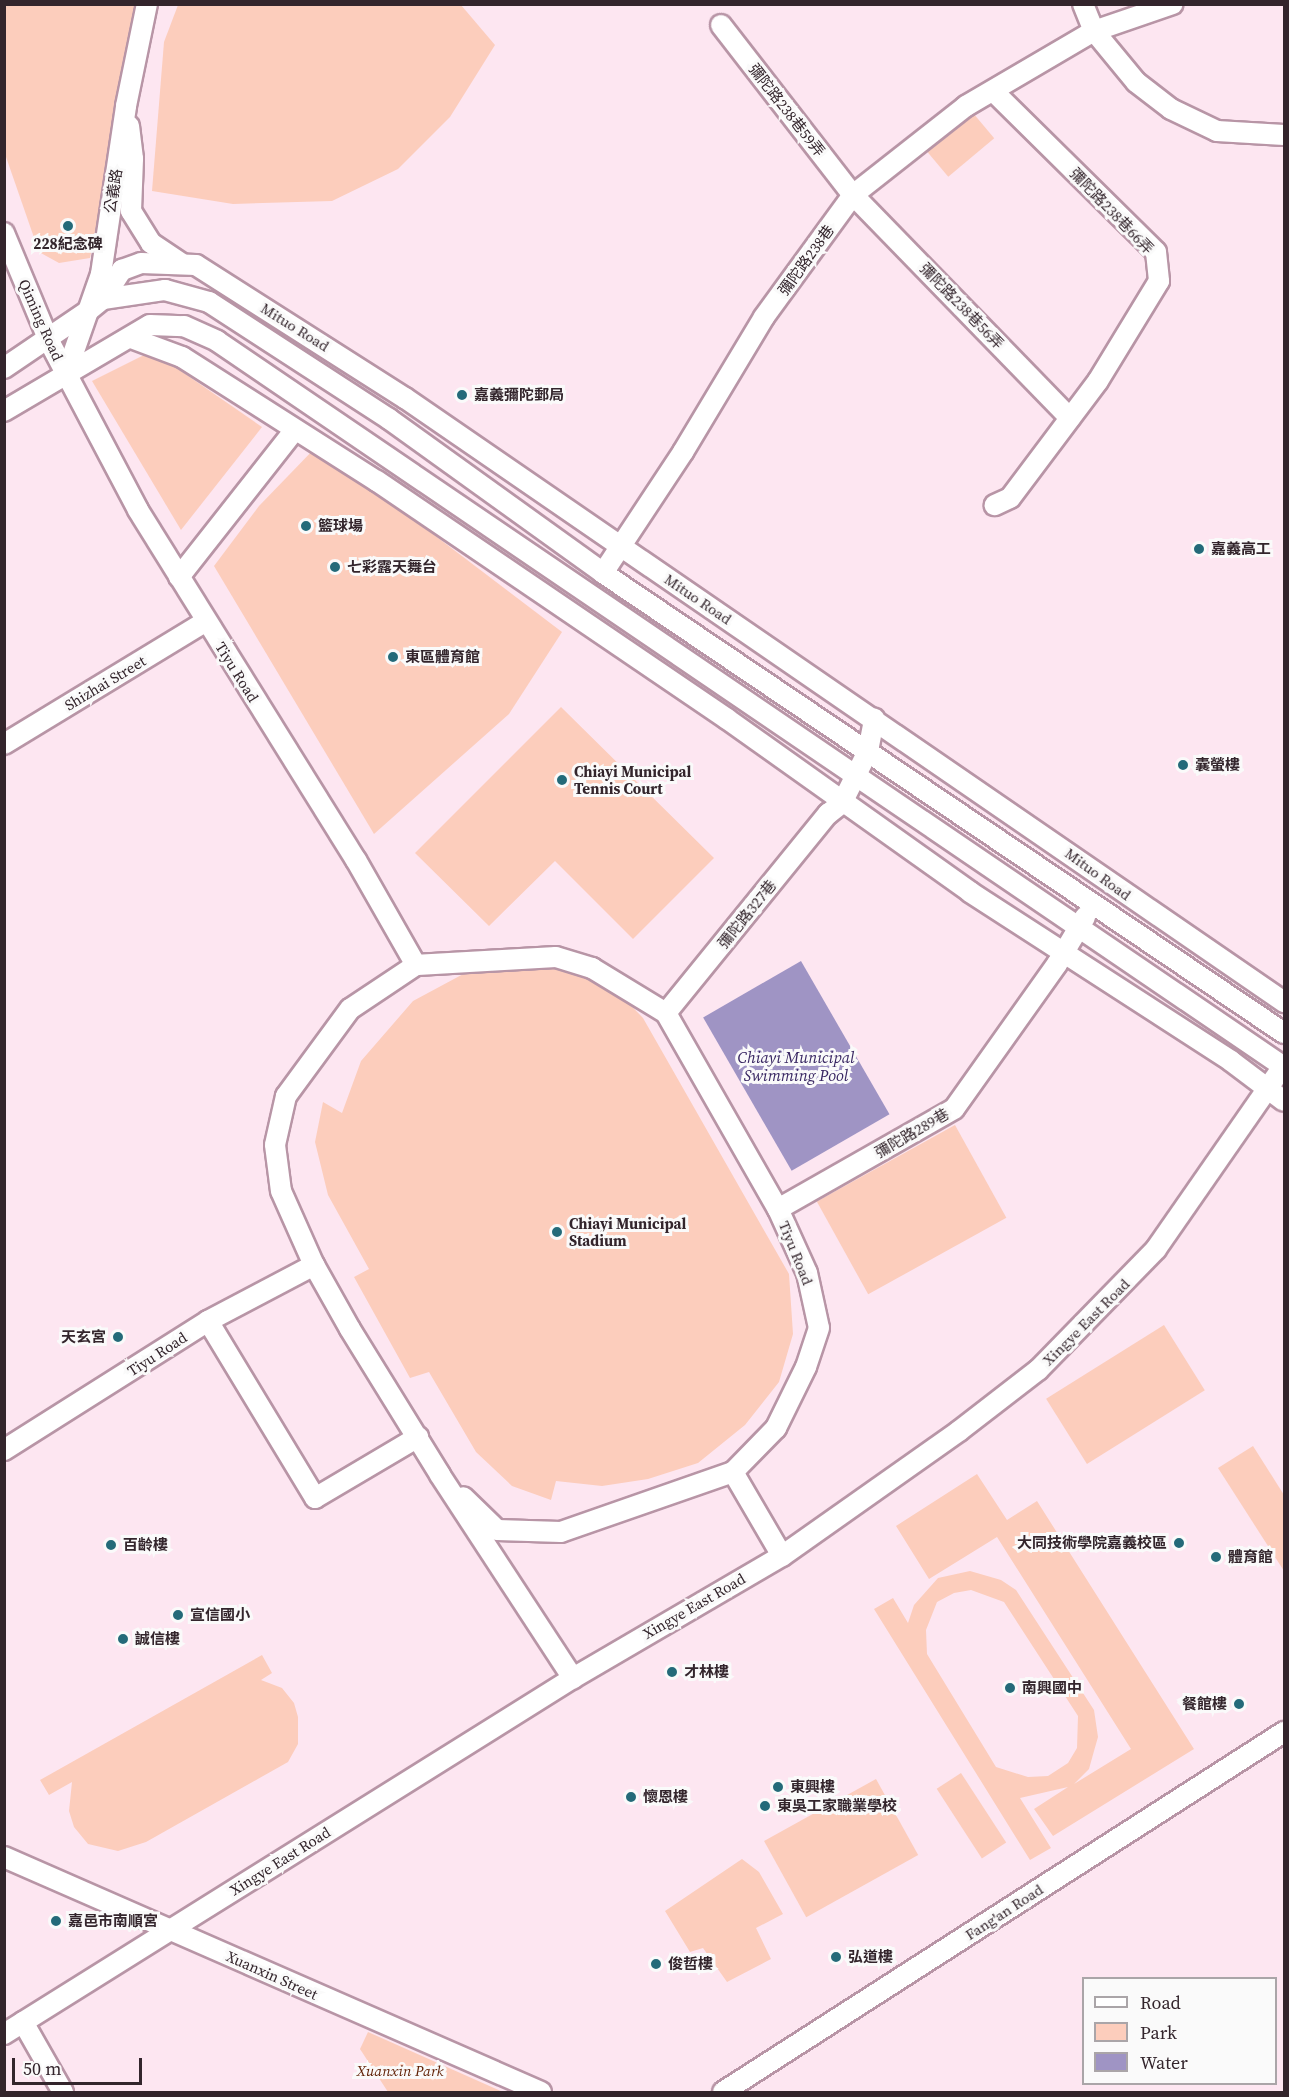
<!DOCTYPE html>
<meta charset="utf-8">
<style>
body{margin:0}
#map{position:relative;width:1289px;height:2097px;overflow:hidden;background:#fde6f1;font-family:"Source Serif 4","Noto Sans TC",serif}
div>[style]{position:absolute}
.green>*{inset:0;background:#fccdbc;transform-origin:0 0}
.water>*{inset:0;background:#9f94c4;transform-origin:0 0}
.roads{filter:drop-shadow(2px 0 #b895a6) drop-shadow(-2px 0 #b895a6) drop-shadow(0 2px #b895a6) drop-shadow(0 -2px #b895a6)}
.minor>*{height:20px;margin:-10px;padding:0 10px;transform-origin:10px;border-radius:10px;background:#fff}
.dots>*{width:16px;height:16px;translate:-50% -50%;box-sizing:border-box;border:3px solid #fafafa;border-radius:50%}
span{translate:-50% -50%;white-space:nowrap;text-align:center;line-height:1.15;-webkit-text-stroke:6px #fafafa;paint-order:stroke}
.street-label{font-size:15px;color:#33252c}
.poi-label{font-size:15px;color:#33252c;font-weight:700}
.left{translate:0 -50%;text-align:left}
.right{translate:-100% -50%;text-align:right}
.park-label{font-size:15px;color:#5f1f03;font-style:italic}
.water-label{font-size:16px;color:#392763;font-style:italic}
.frame{position:absolute;inset:0;border:6px solid #33252c;pointer-events:none}
.legend{position:absolute;left:1082px;top:1977px;width:195px;height:108px;box-sizing:border-box;background:#fafafa;border:2px solid #aaa5a8;margin:0;padding:8px 10px;list-style:none;font-size:18px;color:#33252c}
.legend li{display:flex;align-items:center;gap:12px;height:30px}
.legend b{width:30px;border:2px solid #aaa5a8}
.scale{position:absolute;left:12px;top:2058px;width:130px;height:27px;box-sizing:border-box;border:3px solid #33252c;border-top:0;padding-left:8px;font-size:18px;line-height:21px;white-space:nowrap;color:#33252c;-webkit-text-stroke:4px #fafafa;paint-order:stroke}
</style>
<div id="map">
<div class="green">
<div style="clip-path:polygon(4px 5px,138px 5px,90px 258px,59px 263px,39px 252px,5px 154px)"></div>
<div style="clip-path:polygon(178px 5px,461px 5px,495px 45px,450px 117px,398px 169px,332px 201px,233px 204px,152px 191px,164px 42px)"></div>
<div style="left:973px;top:113px;width:33px;height:60px;rotate:50deg"></div>
<div style="clip-path:polygon(152px 351px,262px 427px,181px 530px,92px 381px)"></div>
<div style="clip-path:polygon(317px 446px,562px 632px,509px 714px,374px 834px,214px 566px,259px 506px)"></div>
<div style="clip-path:polygon(561px 707px,714px 858px,633px 939px,555px 861px,489px 926px,415px 853px)"></div>
<div style="clip-path:polygon(538px 964px,613px 987px,643px 1018px,789px 1274px,793px 1334px,779px 1382px,745px 1425px,698px 1463px,648px 1479px,602px 1486px,556px 1481px,551px 1500px,512px 1486px,476px 1452px,429px 1372px,410px 1378px,354px 1277px,369px 1269px,328px 1195px,315px 1142px,323px 1102px,342px 1113px,361px 1061px,413px 1001px,467px 972px)"></div>
<div style="left:955px;top:1125px;width:106px;height:158px;rotate:61deg"></div>
<div style="left:1164px;top:1325px;width:77px;height:139px;rotate:58deg"></div>
<div style="clip-path:polygon(1253px 1446px,1284px 1495px,1284px 1571px,1218px 1468px)"></div>
<div style="clip-path:polygon(evenodd,977px 1474px,1007px 1520px,1037px 1501px,1194px 1749px,1053px 1836px,1034px 1809px,1068px 1787px,1020px 1798px,1051px 1848px,1030px 1860px,874px 1609px,893px 1598px,908px 1623px,914px 1605px,938px 1578px,970px 1571px,1001px 1580px,1016px 1590px,1094px 1710px,1098px 1737px,1094px 1751px,1089px 1769px,1074px 1784px,1131px 1749px,997px 1537px,929px 1579px,896px 1526px,977px 1474px,971px 1590px,1004px 1602px,1078px 1716px,1077px 1748px,1068px 1763px,1048px 1776px,1028px 1777px,996px 1767px,927px 1654px,926px 1630px,937px 1602px,954px 1593px,971px 1590px)"></div>
<div style="clip-path:polygon(262px 1655px,272px 1673px,261px 1680px,282px 1688px,294px 1703px,298px 1717px,298px 1744px,288px 1762px,146px 1842px,118px 1851px,88px 1844px,74px 1827px,69px 1811px,72px 1782px,49px 1795px,40px 1780px)"></div>
<div style="left:961px;top:1773px;width:83px;height:29px;rotate:57deg"></div>
<div style="left:876px;top:1779px;width:87px;height:128px;rotate:61deg"></div>
<div style="clip-path:polygon(742px 1859px,759px 1872px,783px 1914px,756px 1928px,771px 1959px,727px 1982px,703px 1948px,690px 1952px,665px 1911px)"></div>
<div style="clip-path:polygon(368px 2032px,503px 2092px,388px 2092px,360px 2049px)"></div>
</div>
<div class="water">
<div style="left:801px;top:961px;width:177px;height:113px;rotate:60deg"></div>
</div>
<div class="roads">
<div class="minor">
<div style="left:1083px;top:4px;width:29px;rotate:68deg"></div>
<div style="left:1094px;top:31px;width:66px;rotate:50.5deg"></div>
<div style="left:1136px;top:82px;width:44px;rotate:37.6deg"></div>
<div style="left:1171px;top:109px;width:51px;rotate:25.6deg"></div>
<div style="left:1217px;top:131px;width:67px;rotate:3.4deg"></div>
<div style="left:721px;top:25px;width:215px;rotate:52.2deg"></div>
<div style="left:853px;top:195px;width:311px;rotate:45.8deg"></div>
<div style="left:993px;top:91px;width:229px;rotate:44.6deg"></div>
<div style="left:1156px;top:252px;width:29px;rotate:84deg"></div>
<div style="left:1159px;top:281px;width:117px;rotate:121.4deg"></div>
<div style="left:1098px;top:381px;width:146px;rotate:126.9deg"></div>
<div style="left:1010px;top:498px;width:17px;rotate:155deg"></div>
<div style="left:129px;top:126px;width:33px;rotate:83deg"></div>
<div style="left:133px;top:159px;width:52px;rotate:92.2deg"></div>
<div style="left:131px;top:211px;width:38px;rotate:58deg"></div>
<div style="left:151px;top:243px;width:36px;rotate:34deg"></div>
<div style="left:4px;top:233px;width:117px;rotate:67.4deg"></div>
<div style="left:49px;top:341px;width:191px;rotate:62.2deg"></div>
<div style="left:138px;top:510px;width:412px;rotate:58.1deg"></div>
<div style="left:356px;top:860px;width:121px;rotate:60.3deg"></div>
<div style="left:416px;top:965px;width:79px;rotate:146.3deg"></div>
<div style="left:350px;top:1009px;width:108px;rotate:126.3deg"></div>
<div style="left:286px;top:1096px;width:50px;rotate:102.7deg"></div>
<div style="left:275px;top:1145px;width:46px;rotate:82.6deg"></div>
<div style="left:281px;top:1191px;width:81px;rotate:66deg"></div>
<div style="left:314px;top:1265px;width:73px;rotate:60.6deg"></div>
<div style="left:350px;top:1329px;width:172px;rotate:58.3deg"></div>
<div style="left:440px;top:1475px;width:243px;rotate:56.8deg"></div>
<div style="left:103px;top:299px;width:63px;rotate:-8.3deg"></div>
<div style="left:165px;top:290px;width:46px;rotate:15.3deg"></div>
<div style="left:209px;top:302px;width:215px;rotate:33deg"></div>
<div style="left:389px;top:419px;width:264px;rotate:35.7deg"></div>
<div style="left:603px;top:573px;width:822px;rotate:34.04deg"></div>
<div style="left:131px;top:338px;width:54px;rotate:20.4deg"></div>
<div style="left:182px;top:357px;width:231px;rotate:32.5deg"></div>
<div style="left:377px;top:481px;width:423px;rotate:34.2deg"></div>
<div style="left:727px;top:719px;width:298px;rotate:35.4deg"></div>
<div style="left:970px;top:892px;width:311px;rotate:32.9deg"></div>
<div style="left:1231px;top:1061px;width:66px;rotate:37deg"></div>
<div style="left:4px;top:368px;width:102px;rotate:-34.2deg"></div>
<div style="left:88px;top:311px;width:19px;rotate:-39deg"></div>
<div style="left:103px;top:299px;width:35px;rotate:-57deg"></div>
<div style="left:122px;top:270px;width:20px;rotate:-20deg"></div>
<div style="left:141px;top:263px;width:55px;rotate:2.1deg"></div>
<div style="left:196px;top:265px;width:248px;rotate:32.5deg"></div>
<div style="left:405px;top:398px;width:1067px;rotate:34.49deg"></div>
<div style="left:66px;top:374px;width:106px;rotate:-70.7deg"></div>
<div style="left:101px;top:274px;width:170px;rotate:-81.5deg"></div>
<div style="left:126px;top:106px;width:104px;rotate:-78.4deg"></div>
<div style="left:4px;top:411px;width:169px;rotate:-30.5deg"></div>
<div style="left:150px;top:325px;width:34px;rotate:2deg"></div>
<div style="left:184px;top:326px;width:36px;rotate:24deg"></div>
<div style="left:217px;top:341px;width:1291px;rotate:34.23deg"></div>
<div style="left:603px;top:573px;width:145px;rotate:-56.5deg"></div>
<div style="left:683px;top:452px;width:157px;rotate:-59deg"></div>
<div style="left:764px;top:317px;width:151px;rotate:-53.9deg"></div>
<div style="left:853px;top:195px;width:144px;rotate:-38.2deg"></div>
<div style="left:966px;top:106px;width:148px;rotate:-30.4deg"></div>
<div style="left:1094px;top:31px;width:83px;rotate:-18.9deg"></div>
<div style="left:179px;top:577px;width:186px;rotate:-51.8deg"></div>
<div style="left:4px;top:744px;width:235px;rotate:-31.3deg"></div>
<div style="left:416px;top:965px;width:140px;rotate:-3.3deg"></div>
<div style="left:556px;top:957px;width:38px;rotate:17deg"></div>
<div style="left:592px;top:968px;width:87px;rotate:31.3deg"></div>
<div style="left:666px;top:1013px;width:226px;rotate:60.3deg"></div>
<div style="left:778px;top:1209px;width:70px;rotate:65.6deg"></div>
<div style="left:807px;top:1273px;width:56px;rotate:77.7deg"></div>
<div style="left:819px;top:1328px;width:41px;rotate:108.4deg"></div>
<div style="left:806px;top:1367px;width:68px;rotate:116.2deg"></div>
<div style="left:776px;top:1428px;width:62px;rotate:134.3deg"></div>
<div style="left:733px;top:1472px;width:182px;rotate:160.8deg"></div>
<div style="left:561px;top:1532px;width:64px;rotate:-178.2deg"></div>
<div style="left:497px;top:1530px;width:47px;rotate:-135.9deg"></div>
<div style="left:666px;top:1013px;width:257px;rotate:-50.9deg"></div>
<div style="left:828px;top:814px;width:18px;rotate:-38deg"></div>
<div style="left:842px;top:803px;width:58px;rotate:-63.4deg"></div>
<div style="left:868px;top:751px;width:33px;rotate:-79deg"></div>
<div style="left:778px;top:1209px;width:202px;rotate:-29.6deg"></div>
<div style="left:954px;top:1109px;width:178px;rotate:-54.6deg"></div>
<div style="left:1057px;top:964px;width:55px;rotate:-59.2deg"></div>
<div style="left:208px;top:1321px;width:207px;rotate:58.8deg"></div>
<div style="left:315px;top:1498px;width:120px;rotate:-30.6deg"></div>
<div style="left:4px;top:1450px;width:241px;rotate:-32.3deg"></div>
<div style="left:208px;top:1321px;width:120px;rotate:-27.8deg"></div>
<div style="left:733px;top:1472px;width:97px;rotate:59.7deg"></div>
<div style="left:4px;top:1857px;width:586px;rotate:23.63deg"></div>
<div style="left:23px;top:2022px;width:81px;rotate:60.3deg"></div>
<div style="left:4px;top:2034px;width:671px;rotate:-32.03deg"></div>
<div style="left:573px;top:1678px;width:242px;rotate:-30.3deg"></div>
<div style="left:782px;top:1556px;width:217px;rotate:-35.2deg"></div>
<div style="left:959px;top:1431px;width:100px;rotate:-37.7deg"></div>
<div style="left:1038px;top:1370px;width:169px;rotate:-45.7deg"></div>
<div style="left:1156px;top:1249px;width:224px;rotate:-55.2deg"></div>
<div style="left:723px;top:2092px;width:667px;rotate:-32.69deg"></div>
</div>
</div>
<div class="dots">
<div style="left:68px;top:226px;background:#246a79"></div>
<div style="left:462px;top:395px;background:#246a79"></div>
<div style="left:306px;top:526px;background:#246a79"></div>
<div style="left:1199px;top:549px;background:#246a79"></div>
<div style="left:335px;top:567px;background:#246a79"></div>
<div style="left:393px;top:657px;background:#246a79"></div>
<div style="left:1183px;top:765px;background:#246a79"></div>
<div style="left:562px;top:780px;background:#246a79"></div>
<div style="left:557px;top:1232px;background:#246a79"></div>
<div style="left:118px;top:1337px;background:#246a79"></div>
<div style="left:1179px;top:1543px;background:#246a79"></div>
<div style="left:111px;top:1545px;background:#246a79"></div>
<div style="left:1216px;top:1557px;background:#246a79"></div>
<div style="left:178px;top:1615px;background:#246a79"></div>
<div style="left:123px;top:1639px;background:#246a79"></div>
<div style="left:672px;top:1672px;background:#246a79"></div>
<div style="left:1010px;top:1688px;background:#246a79"></div>
<div style="left:1239px;top:1704px;background:#246a79"></div>
<div style="left:778px;top:1787px;background:#246a79"></div>
<div style="left:631px;top:1797px;background:#246a79"></div>
<div style="left:765px;top:1806px;background:#246a79"></div>
<div style="left:56px;top:1921px;background:#246a79"></div>
<div style="left:836px;top:1957px;background:#246a79"></div>
<div style="left:656px;top:1964px;background:#246a79"></div>
</div>
<div class="street-label">
<span style="left:787px;top:110px;rotate:52deg">彌陀路238巷59弄</span>
<span style="left:113px;top:191px;rotate:-81deg">公義路</span>
<span style="left:1112px;top:211px;rotate:46deg">彌陀路238巷66弄</span>
<span style="left:806px;top:260px;rotate:-54deg">彌陀路238巷</span>
<span style="left:962px;top:306px;rotate:46deg">彌陀路238巷56弄</span>
<span style="left:41px;top:320px;rotate:66deg">Qiming Road</span>
<span style="left:295px;top:327px;rotate:32deg">Mituo Road</span>
<span style="left:698px;top:599px;rotate:34deg">Mituo Road</span>
<span style="left:237px;top:672px;rotate:58deg">Tiyu Road</span>
<span style="left:105px;top:683px;rotate:-31deg">Shizhai Street</span>
<span style="left:1098px;top:874px;rotate:36deg">Mituo Road</span>
<span style="left:747px;top:914px;rotate:-51deg">彌陀路327巷</span>
<span style="left:912px;top:1133px;rotate:-30deg">彌陀路289巷</span>
<span style="left:796px;top:1253px;rotate:68deg">Tiyu Road</span>
<span style="left:1086px;top:1322px;rotate:-45deg">Xingye East Road</span>
<span style="left:157px;top:1354px;rotate:-33deg">Tiyu Road</span>
<span style="left:694px;top:1606px;rotate:-30deg">Xingye East Road</span>
<span style="left:280px;top:1861px;rotate:-32deg">Xingye East Road</span>
<span style="left:1004px;top:1912px;rotate:-33deg">Fang'an Road</span>
<span style="left:272px;top:1975px;rotate:24deg">Xuanxin Street</span>
</div>
<div class="poi-label">
<span style="left:68px;top:244px">228紀念碑</span>
<span class="left" style="left:474px;top:395px">嘉義彌陀郵局</span>
<span class="left" style="left:318px;top:526px">籃球場</span>
<span class="left" style="left:1211px;top:549px">嘉義高工</span>
<span class="left" style="left:347px;top:567px">七彩露天舞台</span>
<span class="left" style="left:405px;top:657px">東區體育館</span>
<span class="left" style="left:1195px;top:765px">囊螢樓</span>
<span class="left" style="left:574px;top:780px">Chiayi Municipal<br>Tennis Court</span>
<span class="left" style="left:569px;top:1232px">Chiayi Municipal<br>Stadium</span>
<span class="right" style="left:106px;top:1337px">天玄宮</span>
<span class="right" style="left:1167px;top:1543px">大同技術學院嘉義校區</span>
<span class="left" style="left:123px;top:1545px">百齡樓</span>
<span class="left" style="left:1228px;top:1557px">體育館</span>
<span class="left" style="left:190px;top:1615px">宣信國小</span>
<span class="left" style="left:135px;top:1639px">誠信樓</span>
<span class="left" style="left:684px;top:1672px">才林樓</span>
<span class="left" style="left:1022px;top:1688px">南興國中</span>
<span class="right" style="left:1227px;top:1704px">餐館樓</span>
<span class="left" style="left:790px;top:1787px">東興樓</span>
<span class="left" style="left:643px;top:1797px">懷恩樓</span>
<span class="left" style="left:777px;top:1806px">東吳工家職業學校</span>
<span class="left" style="left:68px;top:1921px">嘉邑市南順宮</span>
<span class="left" style="left:848px;top:1957px">弘道樓</span>
<span class="left" style="left:668px;top:1964px">俊哲樓</span>
</div>
<div class="park-label">
<span style="left:400px;top:2071px">Xuanxin Park</span>
</div>
<div class="water-label">
<span style="left:796px;top:1066px">Chiayi Municipal<br>Swimming Pool</span>
</div>
<div class="frame"></div>
<ul class="legend">
<li><b style="height:8px;background:#fff"></b>Road</li>
<li><b style="height:16px;background:#fccdbc"></b>Park</li>
<li><b style="height:16px;background:#9f94c4"></b>Water</li>
</ul>
<div class="scale">50 m</div>
</div>
